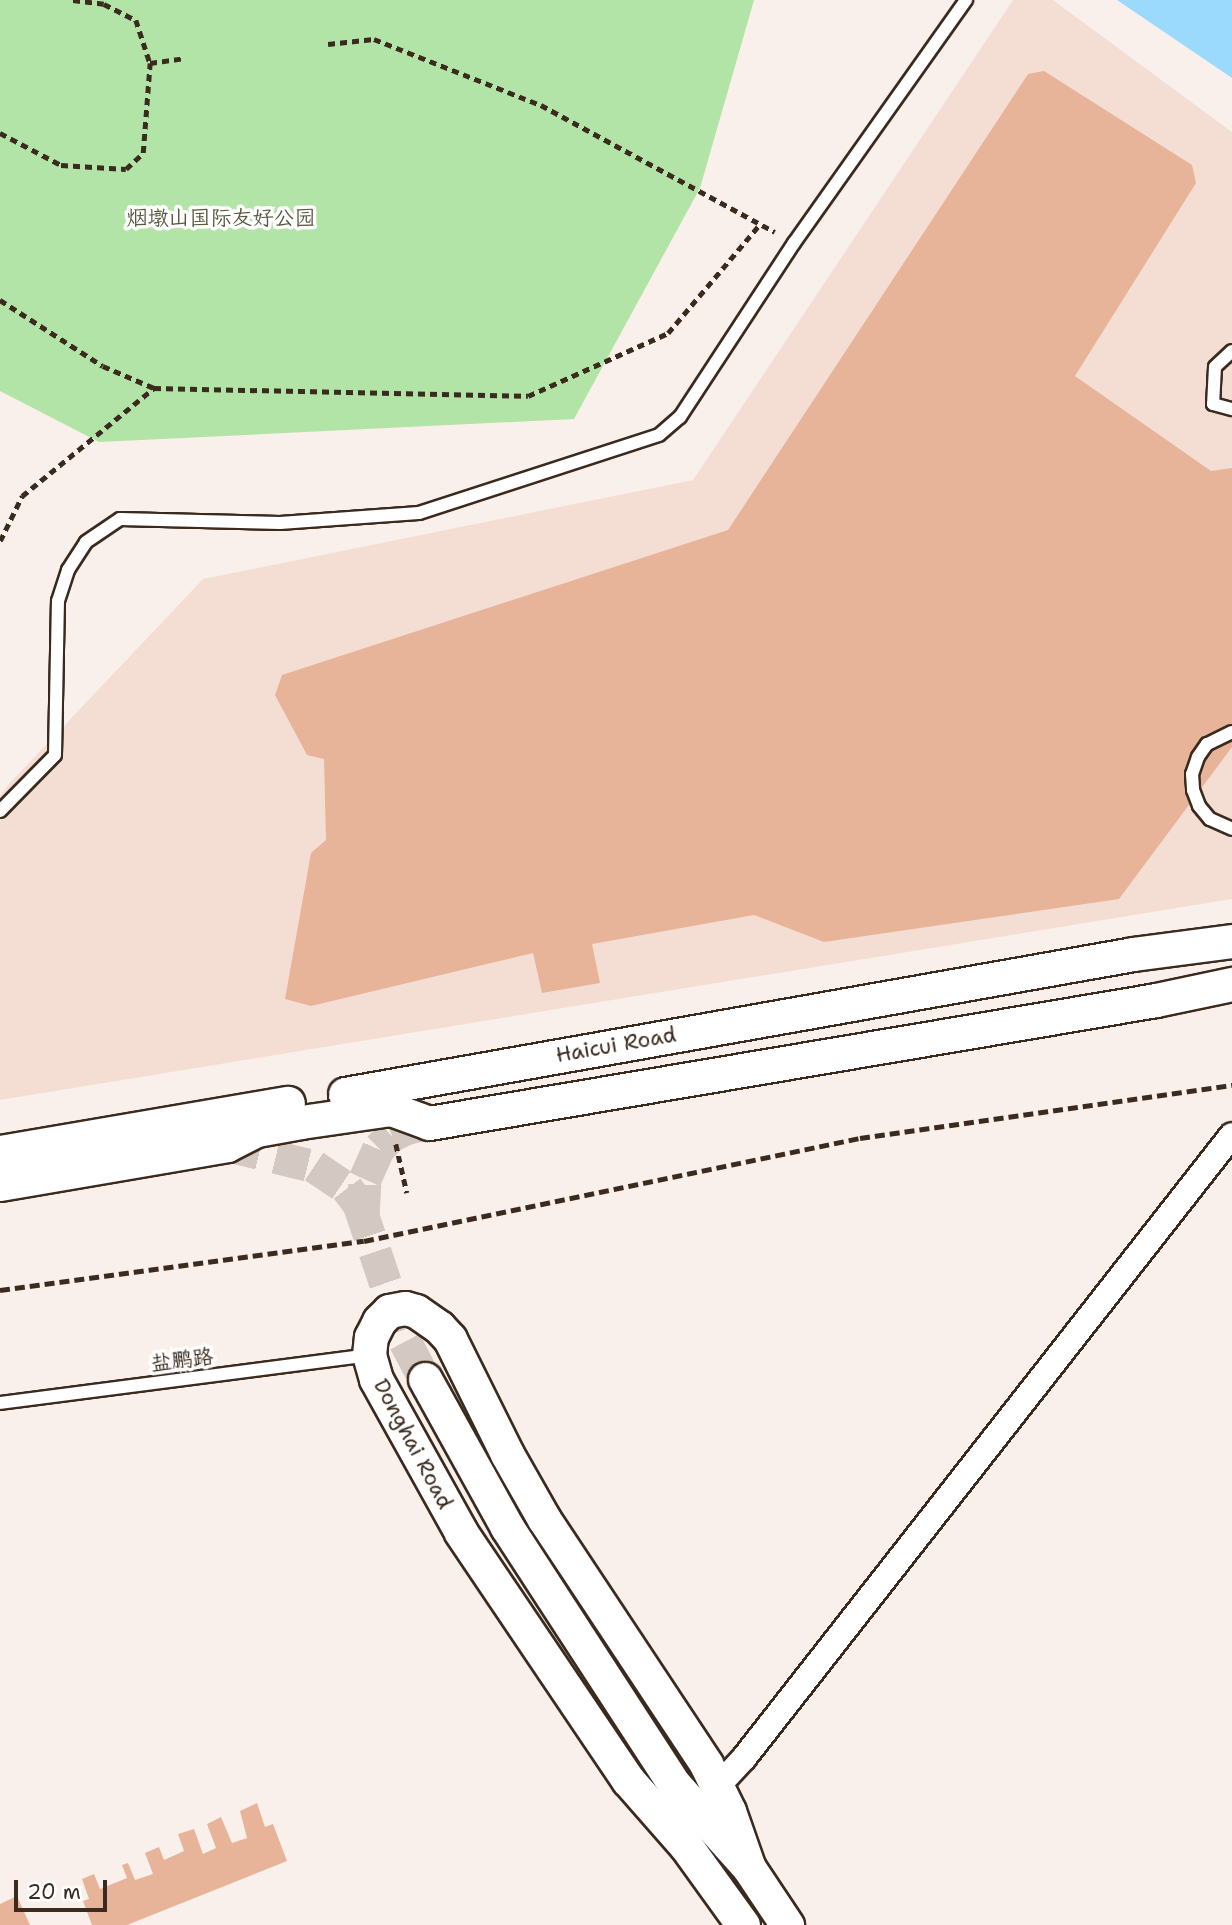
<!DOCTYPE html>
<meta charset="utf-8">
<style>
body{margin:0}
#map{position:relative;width:1232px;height:1925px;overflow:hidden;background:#faf0eb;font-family:"Shantell Sans","LXGW WenKai TC",sans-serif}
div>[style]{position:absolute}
.built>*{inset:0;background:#f4ded3}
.green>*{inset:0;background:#b1e4a6}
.water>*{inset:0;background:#9bdafd}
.building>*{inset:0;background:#e7b49a}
.secondary-tunnel>*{height:33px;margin-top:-16.5px;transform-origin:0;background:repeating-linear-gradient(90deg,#d4c8c2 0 33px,transparent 0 50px)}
.path>*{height:4.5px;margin-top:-2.25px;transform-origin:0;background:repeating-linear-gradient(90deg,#3b2a1e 0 7px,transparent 0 12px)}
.roads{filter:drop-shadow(2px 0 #3b2a1e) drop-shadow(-2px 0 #3b2a1e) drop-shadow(0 2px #3b2a1e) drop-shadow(0 -2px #3b2a1e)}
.lane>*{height:12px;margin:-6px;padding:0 6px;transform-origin:6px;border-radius:6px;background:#fff}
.street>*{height:24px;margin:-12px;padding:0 12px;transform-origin:12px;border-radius:12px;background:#fff}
.secondary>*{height:33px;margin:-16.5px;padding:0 16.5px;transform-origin:16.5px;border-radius:16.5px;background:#fff}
.rail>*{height:5px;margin-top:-2.5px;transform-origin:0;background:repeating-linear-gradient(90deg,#3b2a1e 0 10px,transparent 0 15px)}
span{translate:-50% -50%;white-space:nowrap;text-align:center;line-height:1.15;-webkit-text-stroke:7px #fff;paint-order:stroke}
.park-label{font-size:21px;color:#585840}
.street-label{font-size:21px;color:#3b2a1e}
.scale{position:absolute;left:14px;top:1880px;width:93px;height:32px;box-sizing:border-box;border:4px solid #3b2a1e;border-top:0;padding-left:9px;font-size:21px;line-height:24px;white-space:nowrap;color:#3b2a1e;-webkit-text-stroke:5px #fff;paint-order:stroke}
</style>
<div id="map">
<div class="built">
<div style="clip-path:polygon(1013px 0,1053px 0,1232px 132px,1232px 899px,0 1100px,0 796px,9px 784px,203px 579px,693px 480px)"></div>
</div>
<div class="green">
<div style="clip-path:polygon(0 0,754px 0,700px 188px,574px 419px,99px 442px,0 391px)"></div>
</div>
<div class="water">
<div style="clip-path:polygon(1117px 0,1232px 0,1232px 78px)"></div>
</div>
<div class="building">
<div style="clip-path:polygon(1044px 71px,1192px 165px,1196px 183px,1075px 376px,1211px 471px,1232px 468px,1232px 747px,1119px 899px,824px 942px,754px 915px,592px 944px,600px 983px,542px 993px,533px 953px,311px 1006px,285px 999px,311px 853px,326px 840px,324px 759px,307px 755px,275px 695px,282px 675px,728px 530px,1028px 74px)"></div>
<div style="clip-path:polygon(257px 1803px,265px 1827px,273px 1824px,287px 1861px,127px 1925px,92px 1925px,83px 1901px,89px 1899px,82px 1879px,94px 1874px,100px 1889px,127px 1878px,122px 1865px,128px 1863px,135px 1880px,153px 1874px,145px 1853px,159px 1847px,164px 1860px,184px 1851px,178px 1834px,194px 1829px,203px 1854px,216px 1848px,207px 1824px,221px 1817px,232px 1843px,247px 1838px,240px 1811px)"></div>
<div style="clip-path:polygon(17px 1896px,30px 1925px,0 1925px,0 1904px)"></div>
</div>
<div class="secondary-tunnel">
<div style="left:227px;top:1145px;width:89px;rotate:13.6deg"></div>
<div style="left:314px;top:1166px;width:40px;rotate:34deg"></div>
<div style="left:347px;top:1188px;width:20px;rotate:53deg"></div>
<div style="left:359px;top:1204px;width:145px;rotate:71.4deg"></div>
<div style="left:405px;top:1341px;width:43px;rotate:62.2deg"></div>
<div style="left:363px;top:1217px;width:38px;rotate:-87deg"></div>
<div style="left:365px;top:1179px;width:34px;rotate:-66deg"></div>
<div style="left:379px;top:1148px;width:18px;rotate:-45deg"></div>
<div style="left:392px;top:1135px;width:17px;rotate:-25deg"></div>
<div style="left:407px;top:1128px;width:23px;rotate:-13deg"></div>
</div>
<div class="path">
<div style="left:73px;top:0;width:31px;rotate:7deg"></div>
<div style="left:104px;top:4px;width:36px;rotate:27deg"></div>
<div style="left:136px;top:20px;width:45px;rotate:72deg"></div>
<div style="left:150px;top:63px;width:35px;rotate:-8deg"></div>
<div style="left:328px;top:44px;width:46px;rotate:-6.2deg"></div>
<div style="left:374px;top:39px;width:180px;rotate:21.6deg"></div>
<div style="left:541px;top:105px;width:266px;rotate:28.5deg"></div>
<div style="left:0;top:133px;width:69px;rotate:27.7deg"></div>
<div style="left:61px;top:165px;width:65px;rotate:3.5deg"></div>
<div style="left:126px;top:169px;width:23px;rotate:-43deg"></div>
<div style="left:143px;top:153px;width:90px;rotate:-85.6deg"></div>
<div style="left:0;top:300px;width:122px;rotate:32.7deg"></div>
<div style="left:103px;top:366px;width:56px;rotate:23.3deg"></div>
<div style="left:0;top:541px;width:50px;rotate:-63.9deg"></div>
<div style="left:22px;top:496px;width:171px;rotate:-39.3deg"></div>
<div style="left:154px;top:388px;width:374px;rotate:1.2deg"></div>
<div style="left:528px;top:396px;width:154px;rotate:-24.2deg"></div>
<div style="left:668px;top:333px;width:143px;rotate:-49.8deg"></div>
<div style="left:396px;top:1144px;width:50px;rotate:77.3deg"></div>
</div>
<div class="roads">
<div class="lane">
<div style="left:1232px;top:351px;width:23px;rotate:137deg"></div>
<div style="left:1215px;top:367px;width:37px;rotate:93deg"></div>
<div style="left:1213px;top:404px;width:20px;rotate:15deg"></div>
<div style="left:1232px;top:732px;width:28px;rotate:154deg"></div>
<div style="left:1207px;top:744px;width:16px;rotate:125deg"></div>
<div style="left:1198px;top:757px;width:18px;rotate:109deg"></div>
<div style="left:1192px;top:774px;width:16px;rotate:86deg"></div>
<div style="left:1193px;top:790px;width:17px;rotate:69deg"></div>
<div style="left:1199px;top:806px;width:17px;rotate:50deg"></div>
<div style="left:1210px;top:819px;width:24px;rotate:24deg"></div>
<div style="left:0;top:811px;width:78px;rotate:-45.5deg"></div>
<div style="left:55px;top:755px;width:154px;rotate:-88.9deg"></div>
<div style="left:58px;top:601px;width:33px;rotate:-72deg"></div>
<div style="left:68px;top:570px;width:33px;rotate:-57deg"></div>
<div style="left:86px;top:542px;width:41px;rotate:-34.1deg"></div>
<div style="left:120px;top:519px;width:160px;rotate:1.4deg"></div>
<div style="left:280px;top:523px;width:139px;rotate:-4.1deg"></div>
<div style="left:419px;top:513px;width:252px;rotate:-18deg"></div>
<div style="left:659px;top:435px;width:28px;rotate:-41deg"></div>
<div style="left:680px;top:417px;width:208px;rotate:-56.8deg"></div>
<div style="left:794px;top:243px;width:298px;rotate:-54.7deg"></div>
<div style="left:0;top:1403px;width:371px;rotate:-7.4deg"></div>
</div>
<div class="street">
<div style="left:718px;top:1786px;width:38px;rotate:-47deg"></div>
<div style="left:744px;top:1758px;width:791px;rotate:-51.93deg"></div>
</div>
<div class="secondary">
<div style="left:345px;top:1094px;width:800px;rotate:-10.07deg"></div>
<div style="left:1133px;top:954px;width:100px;rotate:-7.5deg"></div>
<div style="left:0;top:1152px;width:292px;rotate:-9.7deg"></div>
<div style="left:0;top:1184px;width:230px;rotate:-9.7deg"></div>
<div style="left:227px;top:1145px;width:34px;rotate:-27deg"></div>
<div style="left:257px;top:1130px;width:45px;rotate:-10.3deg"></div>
<div style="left:301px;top:1122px;width:91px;rotate:-8.2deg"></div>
<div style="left:391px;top:1109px;width:40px;rotate:20.2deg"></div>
<div style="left:429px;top:1123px;width:737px;rotate:-9.6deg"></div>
<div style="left:1156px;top:1000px;width:78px;rotate:-11.9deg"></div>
<div style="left:425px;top:1379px;width:169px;rotate:61deg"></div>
<div style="left:507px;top:1527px;width:306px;rotate:57deg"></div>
<div style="left:674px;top:1784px;width:113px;rotate:48.2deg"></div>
<div style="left:749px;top:1868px;width:69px;rotate:56.3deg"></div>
<div style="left:743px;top:1925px;width:97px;rotate:-125.8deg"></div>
<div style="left:686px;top:1846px;width:88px;rotate:-131.3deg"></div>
<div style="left:628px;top:1780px;width:299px;rotate:-124deg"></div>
<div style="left:461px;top:1532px;width:175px;rotate:-119.1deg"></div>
<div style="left:376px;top:1379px;width:25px;rotate:-106deg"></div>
<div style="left:369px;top:1355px;width:18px;rotate:-84deg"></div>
<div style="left:371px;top:1337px;width:18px;rotate:-63deg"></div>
<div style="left:379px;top:1321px;width:14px;rotate:-45deg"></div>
<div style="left:389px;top:1311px;width:16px;rotate:-11deg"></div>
<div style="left:405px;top:1308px;width:11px;rotate:15deg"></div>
<div style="left:416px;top:1311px;width:28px;rotate:35deg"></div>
<div style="left:439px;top:1327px;width:16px;rotate:47deg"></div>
<div style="left:450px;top:1339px;width:128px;rotate:63.6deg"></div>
<div style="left:507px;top:1454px;width:75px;rotate:60.4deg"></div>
<div style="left:544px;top:1519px;width:294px;rotate:56.5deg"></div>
<div style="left:706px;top:1764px;width:52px;rotate:63.9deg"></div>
<div style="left:729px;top:1811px;width:60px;rotate:70.7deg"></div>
</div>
</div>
<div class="rail">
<div style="left:0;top:1290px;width:367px;rotate:-7.7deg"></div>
<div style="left:364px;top:1241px;width:507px;rotate:-11.73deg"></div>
<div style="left:860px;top:1138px;width:376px;rotate:-8.1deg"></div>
</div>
<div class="park-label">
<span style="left:221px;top:218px">烟墩山国际友好公园</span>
</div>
<div class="street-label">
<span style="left:616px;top:1045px;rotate:-10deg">Haicui Road</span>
<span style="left:182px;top:1360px;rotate:-7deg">盐鹏路</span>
<span style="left:413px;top:1444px;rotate:62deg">Donghai Road</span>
</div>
<div class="scale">20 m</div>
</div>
